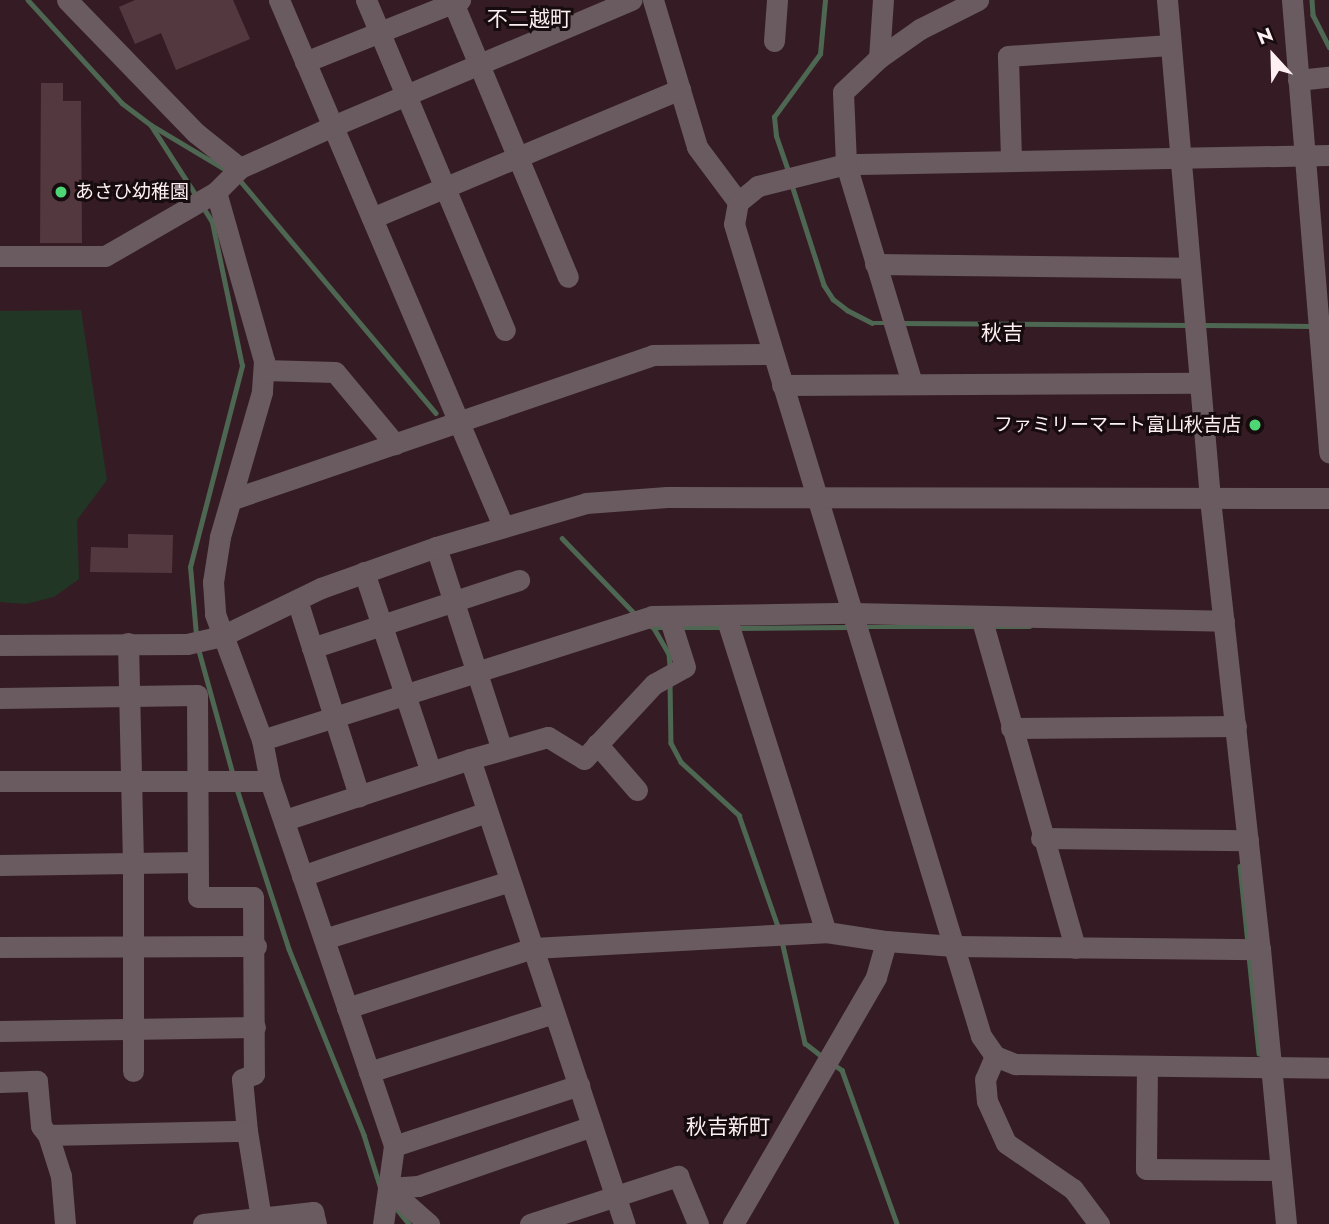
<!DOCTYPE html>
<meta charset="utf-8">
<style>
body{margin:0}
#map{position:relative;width:1329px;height:1224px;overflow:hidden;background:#351c24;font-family:Jost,"Noto Sans JP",sans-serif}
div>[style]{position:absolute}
.green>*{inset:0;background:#213625}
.stream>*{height:4.5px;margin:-2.25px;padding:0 2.25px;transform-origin:2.25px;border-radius:2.25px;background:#4e6752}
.building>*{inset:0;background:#543840}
.minor>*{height:21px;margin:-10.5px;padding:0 10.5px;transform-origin:10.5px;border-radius:10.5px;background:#695b5f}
.dots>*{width:19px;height:19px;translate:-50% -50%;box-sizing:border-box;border:4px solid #160b0e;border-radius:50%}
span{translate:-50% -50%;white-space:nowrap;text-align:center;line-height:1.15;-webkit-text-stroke:6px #160b0e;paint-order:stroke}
.poi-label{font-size:19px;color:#fdeff2}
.left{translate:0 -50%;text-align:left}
.right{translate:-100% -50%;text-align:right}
.neighbourhood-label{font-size:21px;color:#fdeff2}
.north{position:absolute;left:1238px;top:21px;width:70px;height:70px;-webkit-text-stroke:5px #160b0e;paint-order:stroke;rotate:338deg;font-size:19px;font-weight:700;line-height:28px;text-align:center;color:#fdeff2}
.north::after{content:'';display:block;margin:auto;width:24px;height:32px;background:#fdeff2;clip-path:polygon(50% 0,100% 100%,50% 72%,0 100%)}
</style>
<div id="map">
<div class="green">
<div style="clip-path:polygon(81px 310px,107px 480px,77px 520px,79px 579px,54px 597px,26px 604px,0 602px,0 311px)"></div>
</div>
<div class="stream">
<div style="left:28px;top:0;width:139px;rotate:47.6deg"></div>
<div style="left:122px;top:103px;width:36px;rotate:37deg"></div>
<div style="left:151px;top:125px;width:90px;rotate:30.9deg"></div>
<div style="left:1312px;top:0;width:15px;rotate:86deg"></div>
<div style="left:1313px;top:15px;width:36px;rotate:63deg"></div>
<div style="left:151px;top:125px;width:83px;rotate:57.3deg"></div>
<div style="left:788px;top:171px;width:37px;rotate:-109deg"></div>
<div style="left:776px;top:136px;width:19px;rotate:-96deg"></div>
<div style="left:774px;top:117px;width:78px;rotate:-53.9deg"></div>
<div style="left:820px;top:54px;width:54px;rotate:-84.7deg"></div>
<div style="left:238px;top:178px;width:307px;rotate:49.9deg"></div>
<div style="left:791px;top:182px;width:108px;rotate:72.2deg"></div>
<div style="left:824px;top:285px;width:17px;rotate:57deg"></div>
<div style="left:833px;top:299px;width:18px;rotate:38deg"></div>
<div style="left:847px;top:310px;width:28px;rotate:27deg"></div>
<div style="left:872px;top:323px;width:17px"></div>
<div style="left:901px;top:323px;width:289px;rotate:0.4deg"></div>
<div style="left:1202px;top:325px;width:110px;rotate:0.5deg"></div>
<div style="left:562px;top:538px;width:107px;rotate:46.1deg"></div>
<div style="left:648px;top:624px;width:7px;rotate:34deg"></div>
<div style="left:654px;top:628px;width:12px"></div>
<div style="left:864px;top:627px;width:114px"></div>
<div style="left:990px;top:627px;width:40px"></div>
<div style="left:654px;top:628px;width:30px;rotate:60deg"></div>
<div style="left:669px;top:654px;width:12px;rotate:85deg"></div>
<div style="left:678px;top:628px;width:44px"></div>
<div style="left:734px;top:628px;width:114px;rotate:-0.5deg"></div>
<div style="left:196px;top:635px;width:68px;rotate:-95deg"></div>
<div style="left:190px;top:567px;width:208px;rotate:-75.5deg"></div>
<div style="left:242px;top:366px;width:147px;rotate:-101.8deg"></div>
<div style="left:212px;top:222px;width:19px;rotate:-122deg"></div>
<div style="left:198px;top:647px;width:132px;rotate:74.6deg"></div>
<div style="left:670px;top:682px;width:61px;rotate:89.1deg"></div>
<div style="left:671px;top:743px;width:21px;rotate:62deg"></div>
<div style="left:681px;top:762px;width:79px;rotate:42.4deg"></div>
<div style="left:739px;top:815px;width:121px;rotate:70.7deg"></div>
<div style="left:237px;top:789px;width:168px;rotate:72deg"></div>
<div style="left:289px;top:949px;width:201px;rotate:68deg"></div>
<div style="left:364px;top:1135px;width:57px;rotate:72.5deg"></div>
<div style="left:1240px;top:866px;width:78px;rotate:84.1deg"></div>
<div style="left:782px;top:941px;width:105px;rotate:77.3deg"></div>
<div style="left:805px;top:1043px;width:23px;rotate:38deg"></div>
<div style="left:1249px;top:956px;width:98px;rotate:84.1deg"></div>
<div style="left:833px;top:1064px;width:11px;rotate:34deg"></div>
<div style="left:842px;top:1070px;width:164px;rotate:70.3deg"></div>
<div style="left:397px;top:1209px;width:19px;rotate:51deg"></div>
</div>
<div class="building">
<div style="clip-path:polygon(135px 0,233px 0,250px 39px,176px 70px,161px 33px,135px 44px,119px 7px)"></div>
<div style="clip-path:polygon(41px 83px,63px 83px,63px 101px,81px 101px,82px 243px,40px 243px)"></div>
<div style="clip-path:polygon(128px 534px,173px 535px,172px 573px,90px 572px,91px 547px,128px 548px)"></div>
</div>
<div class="minor">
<div style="left:67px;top:0;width:185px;rotate:45.9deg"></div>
<div style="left:196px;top:133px;width:56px;rotate:38.5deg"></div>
<div style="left:279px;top:0;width:572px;rotate:66.93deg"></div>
<div style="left:366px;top:0;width:358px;rotate:67.2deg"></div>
<div style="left:452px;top:0;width:300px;rotate:67.3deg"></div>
<div style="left:653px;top:0;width:153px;rotate:73.3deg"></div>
<div style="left:697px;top:147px;width:69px;rotate:53.3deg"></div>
<div style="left:1167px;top:0;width:501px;rotate:85.07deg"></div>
<div style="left:1210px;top:499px;width:453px;rotate:83.7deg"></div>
<div style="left:1260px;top:949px;width:276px;rotate:84.6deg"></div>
<div style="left:1292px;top:0;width:454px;rotate:85.3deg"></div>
<div style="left:774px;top:41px;width:41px;rotate:-85.8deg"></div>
<div style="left:879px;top:58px;width:58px;rotate:-86.1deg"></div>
<div style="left:305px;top:62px;width:167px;rotate:-21.8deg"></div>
<div style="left:1298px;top:80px;width:31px;rotate:-6deg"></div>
<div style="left:1329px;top:155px;width:483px;rotate:178.9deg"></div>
<div style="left:846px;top:164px;width:91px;rotate:166deg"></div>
<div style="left:758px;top:186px;width:26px;rotate:141deg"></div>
<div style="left:738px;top:202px;width:22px;rotate:100deg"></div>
<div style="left:734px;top:224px;width:849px;rotate:73.08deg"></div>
<div style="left:981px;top:1036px;width:24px;rotate:55deg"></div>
<div style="left:995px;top:1056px;width:22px;rotate:22deg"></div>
<div style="left:1015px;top:1064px;width:314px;rotate:0.7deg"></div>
<div style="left:1011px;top:159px;width:103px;rotate:-91.7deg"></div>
<div style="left:1008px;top:56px;width:162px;rotate:-3.9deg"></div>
<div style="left:216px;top:192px;width:176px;rotate:74.1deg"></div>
<div style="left:264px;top:361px;width:31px;rotate:94deg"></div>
<div style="left:262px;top:392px;width:151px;rotate:106.2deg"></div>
<div style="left:220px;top:537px;width:46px;rotate:98.8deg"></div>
<div style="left:213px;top:582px;width:32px;rotate:86deg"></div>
<div style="left:215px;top:614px;width:134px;rotate:69.5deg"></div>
<div style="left:262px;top:740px;width:42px;rotate:79deg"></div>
<div style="left:270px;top:781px;width:385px;rotate:71.2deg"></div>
<div style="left:394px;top:1146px;width:79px;rotate:98deg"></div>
<div style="left:372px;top:218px;width:334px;rotate:-22.7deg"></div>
<div style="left:0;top:256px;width:105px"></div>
<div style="left:105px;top:256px;width:128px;rotate:-30deg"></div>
<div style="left:216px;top:192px;width:34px;rotate:-45deg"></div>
<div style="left:240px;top:168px;width:102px;rotate:-24.3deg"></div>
<div style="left:333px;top:126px;width:324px;rotate:-22.9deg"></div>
<div style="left:875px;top:264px;width:315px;rotate:0.7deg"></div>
<div style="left:264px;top:370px;width:71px;rotate:1.6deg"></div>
<div style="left:335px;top:372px;width:94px;rotate:50.2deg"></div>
<div style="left:912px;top:383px;width:229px;rotate:-106.8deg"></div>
<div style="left:846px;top:164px;width:72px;rotate:-92.4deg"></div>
<div style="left:843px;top:92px;width:50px;rotate:-43.4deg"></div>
<div style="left:879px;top:58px;width:50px;rotate:-35.3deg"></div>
<div style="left:920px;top:29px;width:65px;rotate:-26.6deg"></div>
<div style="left:782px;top:385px;width:417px;rotate:-0.3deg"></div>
<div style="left:233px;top:499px;width:444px;rotate:-18.9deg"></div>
<div style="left:653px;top:355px;width:120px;rotate:-0.5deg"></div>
<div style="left:436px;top:547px;width:213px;rotate:72deg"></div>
<div style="left:364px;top:572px;width:211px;rotate:71.5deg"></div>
<div style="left:297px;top:600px;width:206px;rotate:72.4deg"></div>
<div style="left:726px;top:617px;width:330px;rotate:72.4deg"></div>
<div style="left:981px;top:617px;width:344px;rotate:74.1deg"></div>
<div style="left:128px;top:643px;width:221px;rotate:88.7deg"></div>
<div style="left:133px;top:864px;width:207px;rotate:90deg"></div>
<div style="left:0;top:645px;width:187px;rotate:-0.3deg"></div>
<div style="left:187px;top:644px;width:36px;rotate:-13deg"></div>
<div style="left:222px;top:636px;width:110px;rotate:-25.9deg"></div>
<div style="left:321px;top:588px;width:122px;rotate:-19.6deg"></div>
<div style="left:436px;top:547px;width:156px;rotate:-16.3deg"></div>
<div style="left:586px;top:503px;width:81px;rotate:-4.2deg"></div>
<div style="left:667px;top:497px;width:662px;rotate:0.09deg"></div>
<div style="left:312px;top:648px;width:218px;rotate:-18.2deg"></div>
<div style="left:0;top:698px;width:197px;rotate:-0.9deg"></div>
<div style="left:197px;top:695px;width:202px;rotate:89.7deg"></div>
<div style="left:198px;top:897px;width:55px"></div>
<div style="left:253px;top:897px;width:177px;rotate:89.7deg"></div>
<div style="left:254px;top:1074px;width:13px;rotate:157deg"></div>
<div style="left:242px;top:1079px;width:52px;rotate:84.5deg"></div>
<div style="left:1011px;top:728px;width:225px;rotate:-0.5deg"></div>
<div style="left:262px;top:740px;width:409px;rotate:-17.6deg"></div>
<div style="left:652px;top:616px;width:200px;rotate:-0.9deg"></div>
<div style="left:852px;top:613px;width:372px;rotate:1.2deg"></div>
<div style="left:597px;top:744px;width:61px;rotate:49deg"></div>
<div style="left:470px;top:759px;width:490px;rotate:71.6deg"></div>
<div style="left:0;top:781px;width:270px"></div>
<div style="left:285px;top:820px;width:195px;rotate:-18.2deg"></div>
<div style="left:470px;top:759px;width:81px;rotate:-15.8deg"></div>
<div style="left:548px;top:737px;width:42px;rotate:31.4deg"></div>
<div style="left:584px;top:759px;width:103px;rotate:-47deg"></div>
<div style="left:654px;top:684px;width:35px;rotate:-29deg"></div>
<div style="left:685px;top:667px;width:52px;rotate:-107.7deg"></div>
<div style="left:1041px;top:838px;width:207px;rotate:0.6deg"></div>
<div style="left:0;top:865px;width:197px;rotate:-0.9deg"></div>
<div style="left:302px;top:876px;width:196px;rotate:-19.1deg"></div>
<div style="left:324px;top:939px;width:195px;rotate:-17.3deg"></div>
<div style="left:0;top:947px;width:256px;rotate:-0.2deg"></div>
<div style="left:347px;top:1008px;width:195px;rotate:-17.9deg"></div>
<div style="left:533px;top:948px;width:293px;rotate:-3.1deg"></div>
<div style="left:826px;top:932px;width:61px;rotate:8.5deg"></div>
<div style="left:886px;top:941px;width:68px;rotate:4.2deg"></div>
<div style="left:954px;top:946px;width:306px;rotate:0.6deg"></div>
<div style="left:0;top:1031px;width:255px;rotate:-0.9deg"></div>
<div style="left:995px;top:1056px;width:25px;rotate:113deg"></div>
<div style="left:985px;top:1079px;width:22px;rotate:85deg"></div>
<div style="left:987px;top:1101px;width:46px;rotate:65.7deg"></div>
<div style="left:1006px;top:1143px;width:81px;rotate:34.5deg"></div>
<div style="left:1073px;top:1189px;width:44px;rotate:53.4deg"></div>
<div style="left:1147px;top:1066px;width:103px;rotate:90.6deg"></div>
<div style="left:1146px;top:1169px;width:134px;rotate:0.4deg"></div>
<div style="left:369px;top:1072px;width:194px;rotate:-17.7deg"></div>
<div style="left:0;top:1082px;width:37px;rotate:-2deg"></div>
<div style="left:37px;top:1081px;width:45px;rotate:84.9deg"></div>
<div style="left:41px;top:1126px;width:11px;rotate:52deg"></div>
<div style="left:48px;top:1135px;width:43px;rotate:72.4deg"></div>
<div style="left:61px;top:1176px;width:48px;rotate:85.2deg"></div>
<div style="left:48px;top:1135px;width:199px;rotate:-1.2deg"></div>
<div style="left:247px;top:1131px;width:88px;rotate:80.9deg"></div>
<div style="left:394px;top:1146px;width:195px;rotate:-18.2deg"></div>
<div style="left:388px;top:1188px;width:30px;rotate:-4deg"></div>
<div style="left:418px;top:1186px;width:184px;rotate:-19deg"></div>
<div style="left:388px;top:1188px;width:55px;rotate:41.3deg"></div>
<div style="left:203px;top:1224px;width:111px;rotate:-6.2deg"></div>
<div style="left:313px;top:1212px;width:12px;rotate:76deg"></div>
<div style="left:530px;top:1224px;width:156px;rotate:-18deg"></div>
<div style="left:678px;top:1176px;width:52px;rotate:67.4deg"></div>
<div style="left:733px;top:1224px;width:285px;rotate:-59.9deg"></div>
<div style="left:876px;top:977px;width:37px;rotate:-74deg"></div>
</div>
<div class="dots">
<div style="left:61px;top:192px;background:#4ed675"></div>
<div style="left:1255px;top:425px;background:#4ed675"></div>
</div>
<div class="poi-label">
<span class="left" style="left:75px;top:192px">あさひ幼稚園</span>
<span class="right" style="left:1241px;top:425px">ファミリーマート富山秋吉店</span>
</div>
<div class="neighbourhood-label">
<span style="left:529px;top:19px">不二越町</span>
<span style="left:1002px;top:333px">秋吉</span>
<span style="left:728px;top:1127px">秋吉新町</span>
</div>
<div class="north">N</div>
</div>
